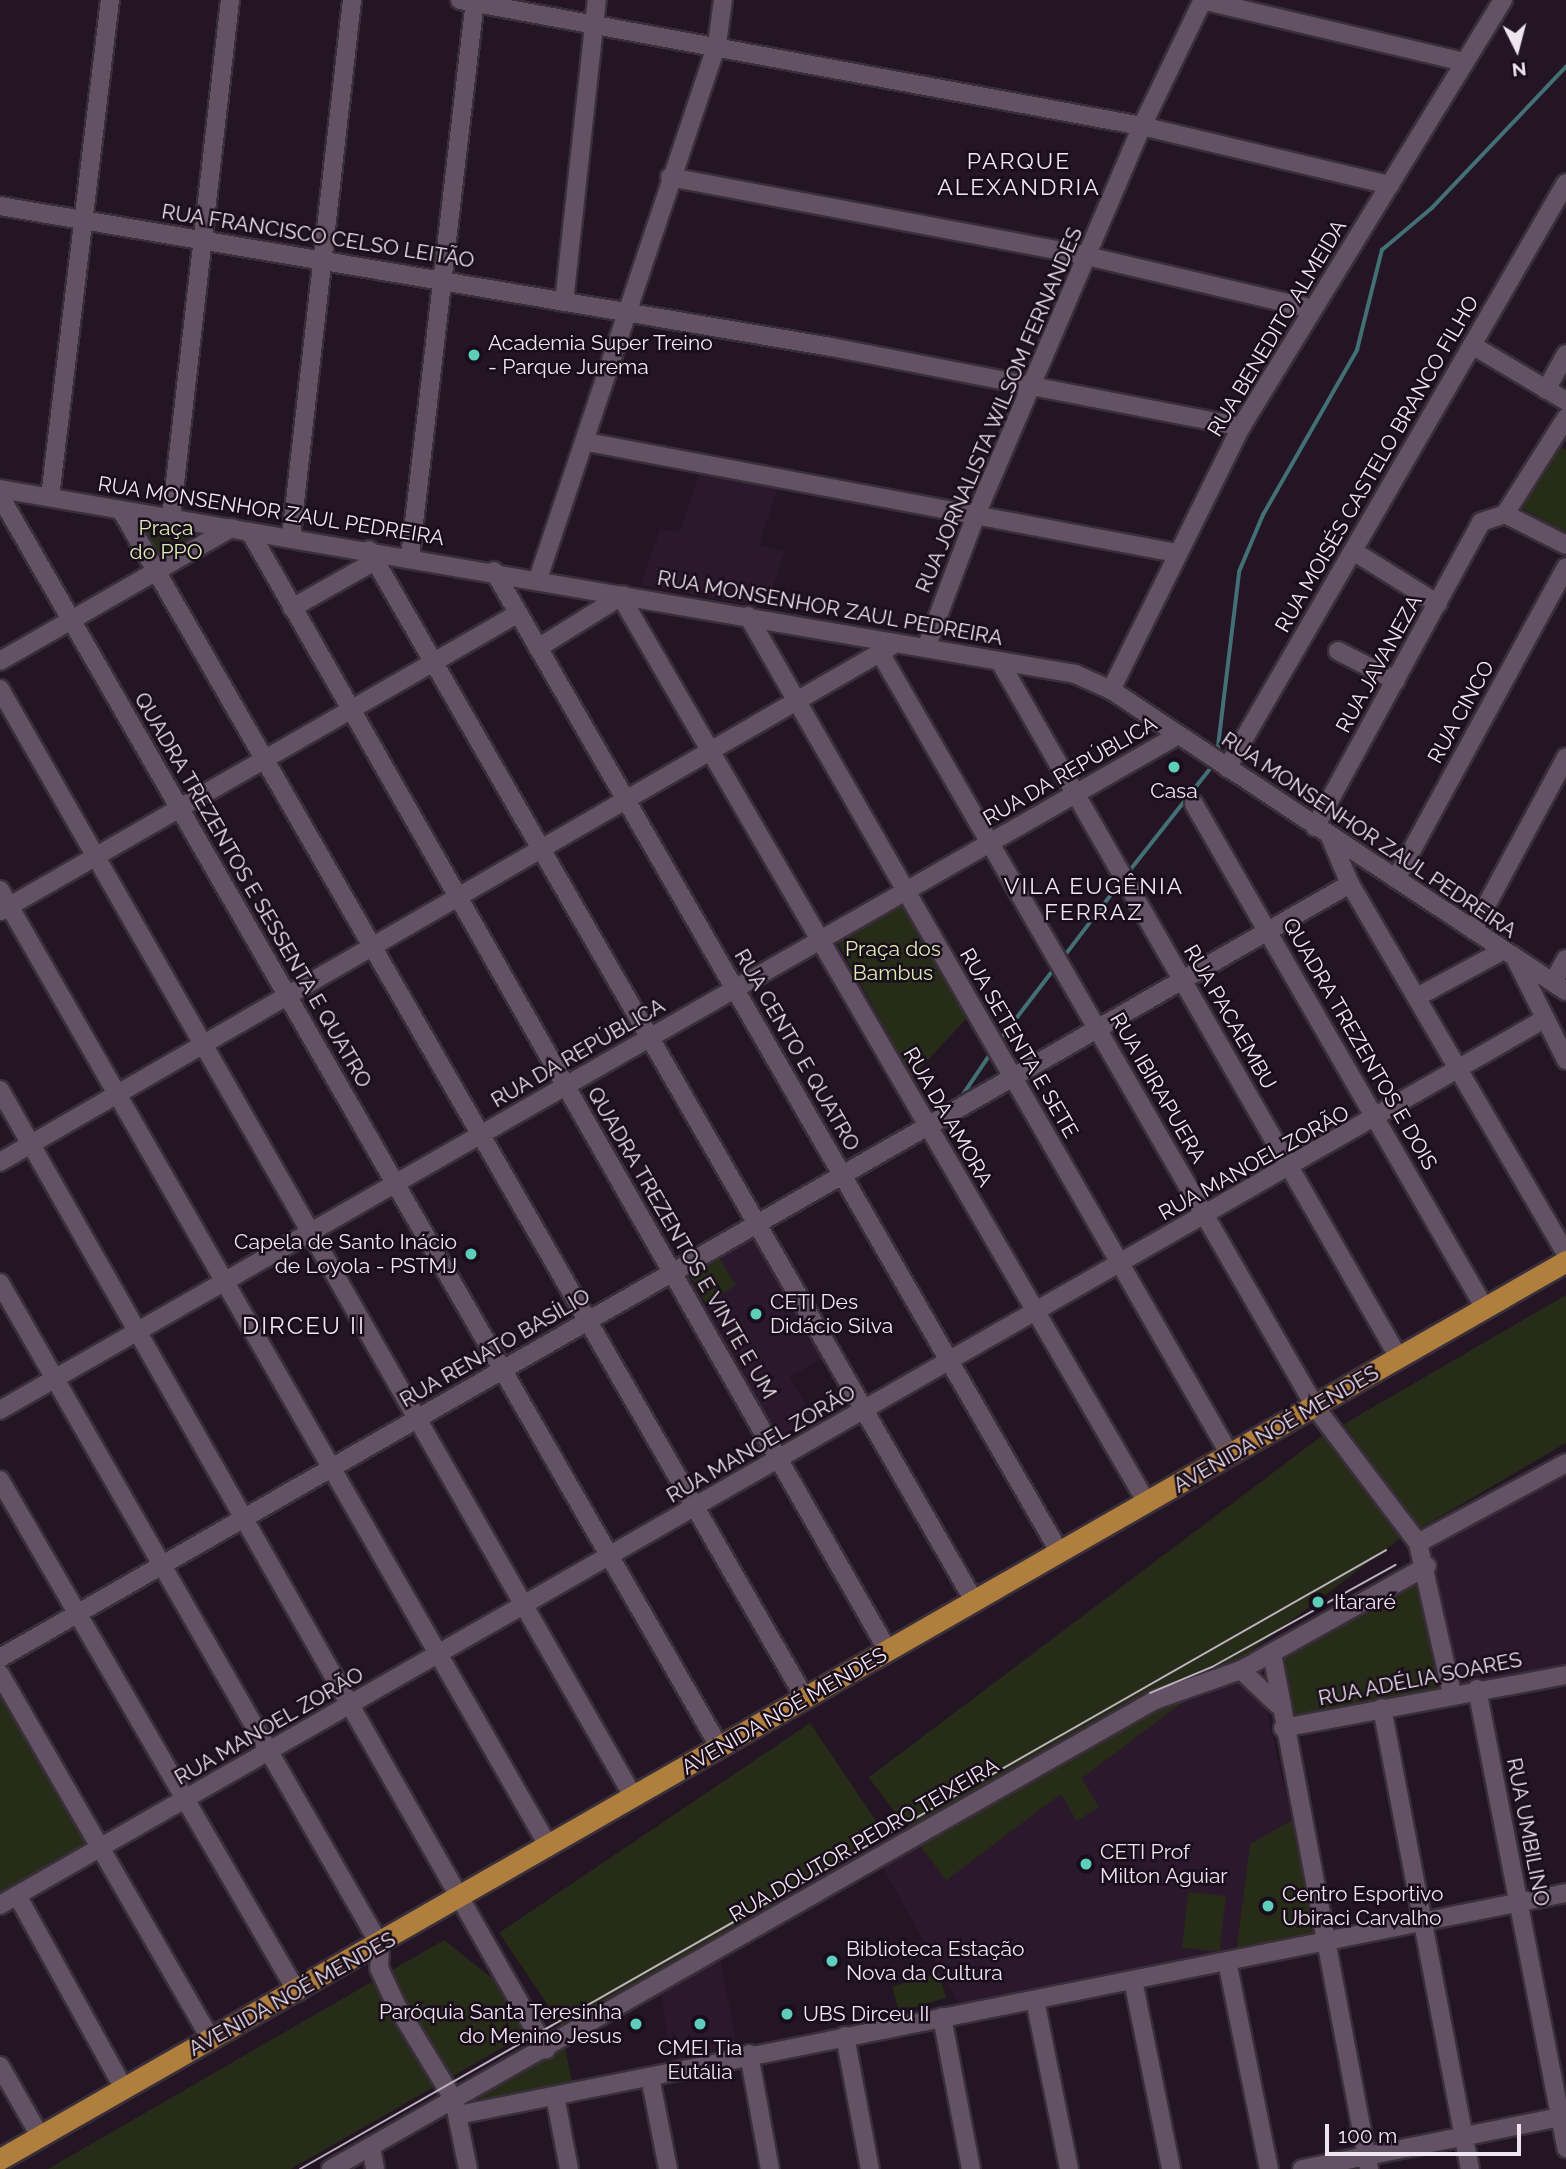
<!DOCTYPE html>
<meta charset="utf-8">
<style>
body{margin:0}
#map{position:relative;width:1566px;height:2169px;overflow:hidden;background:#231524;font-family:Raleway,sans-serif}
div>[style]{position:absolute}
.built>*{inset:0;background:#2b182d}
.green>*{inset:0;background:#262c18;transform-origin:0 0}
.stream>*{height:3.5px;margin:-1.75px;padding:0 1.75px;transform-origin:1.75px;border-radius:1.75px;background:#427075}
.roads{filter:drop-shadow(2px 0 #392f3a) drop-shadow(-2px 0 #392f3a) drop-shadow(0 2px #392f3a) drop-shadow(0 -2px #392f3a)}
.minor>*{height:18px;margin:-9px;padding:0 9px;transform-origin:9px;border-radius:9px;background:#625264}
.major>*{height:21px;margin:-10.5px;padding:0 10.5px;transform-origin:10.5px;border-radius:10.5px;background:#b17f3d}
.tram>*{height:2px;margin:-1px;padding:0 1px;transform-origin:1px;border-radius:1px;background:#bdb2be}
.dots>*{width:19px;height:19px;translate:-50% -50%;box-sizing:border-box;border:4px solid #190c1b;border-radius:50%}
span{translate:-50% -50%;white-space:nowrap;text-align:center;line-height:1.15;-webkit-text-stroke:5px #190c1b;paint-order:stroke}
.street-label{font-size:21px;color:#efe5f0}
.poi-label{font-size:21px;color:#efe5f0}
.left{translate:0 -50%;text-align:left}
.right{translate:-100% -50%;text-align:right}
.park-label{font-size:21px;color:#dbedb0}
.neighbourhood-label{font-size:23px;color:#efe5f0;letter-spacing:2px}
.quarter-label{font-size:24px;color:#efe5f0;letter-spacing:2px}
.north{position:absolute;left:1482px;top:14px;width:70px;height:70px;-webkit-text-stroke:5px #190c1b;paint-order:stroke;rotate:174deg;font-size:19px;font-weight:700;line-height:28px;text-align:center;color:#efe5f0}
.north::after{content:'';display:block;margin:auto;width:24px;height:32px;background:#efe5f0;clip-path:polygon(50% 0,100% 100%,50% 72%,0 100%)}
.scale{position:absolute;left:1325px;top:2124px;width:196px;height:32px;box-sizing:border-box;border:4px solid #efe5f0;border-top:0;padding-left:9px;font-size:21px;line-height:24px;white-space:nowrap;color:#efe5f0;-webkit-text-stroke:5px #190c1b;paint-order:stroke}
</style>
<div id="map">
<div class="built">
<div style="clip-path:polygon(699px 475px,778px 487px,759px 546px,785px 551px,769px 599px,757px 598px,755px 606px,641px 585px,660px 529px,680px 532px)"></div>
<div style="clip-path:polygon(756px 1234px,828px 1355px,790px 1377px,818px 1426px,784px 1445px,686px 1274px)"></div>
<div style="clip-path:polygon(1566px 1463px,1566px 1675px,1452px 1694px,1418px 1543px)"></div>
<div style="clip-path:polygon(1226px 1680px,1238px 1681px,1266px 1708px,1292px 1820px,1250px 1844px,1236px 1952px,960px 2006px,882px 1866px,1185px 1692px)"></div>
<div style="clip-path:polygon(720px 1958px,738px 2049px,671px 2064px,661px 1992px)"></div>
</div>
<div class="green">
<div style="clip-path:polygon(1556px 444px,1566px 450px,1566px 533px,1521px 508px)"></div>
<div style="clip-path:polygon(121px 510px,231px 528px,158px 571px)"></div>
<div style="clip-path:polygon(903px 899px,967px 1018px,912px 1077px,838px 943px)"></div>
<div style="left:720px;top:1259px;width:31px;height:35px;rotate:59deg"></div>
<div style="clip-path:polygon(1566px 1295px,1566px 1443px,1419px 1529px,1344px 1424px)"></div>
<div style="left:1323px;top:1435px;width:129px;height:569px;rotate:53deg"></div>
<div style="clip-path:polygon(1421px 1576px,1444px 1691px,1296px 1720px,1282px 1654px)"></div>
<div style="clip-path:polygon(0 1694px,86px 1843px,0 1893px)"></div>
<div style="left:810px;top:1723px;width:129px;height:375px;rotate:56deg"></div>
<div style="left:1076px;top:1768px;width:46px;height:26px;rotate:60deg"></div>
<div style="clip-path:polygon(1292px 1820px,1315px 1935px,1236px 1952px,1250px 1844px)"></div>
<div style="left:1188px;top:1892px;width:38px;height:56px;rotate:6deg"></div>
<div style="clip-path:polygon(444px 1940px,492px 1978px,528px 2033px,291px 2169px,48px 2169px)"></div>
<div style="left:939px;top:1973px;width:26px;height:49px;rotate:74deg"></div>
<div style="clip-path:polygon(565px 2047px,572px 2082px,481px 2102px,480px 2096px)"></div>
</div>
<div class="stream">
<div style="left:1217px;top:755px;width:184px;rotate:-83.1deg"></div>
<div style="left:1239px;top:572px;width:62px;rotate:-67.2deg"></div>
<div style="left:1263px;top:515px;width:190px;rotate:-60.3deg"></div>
<div style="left:1357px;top:350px;width:103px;rotate:-76deg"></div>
<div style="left:1382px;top:250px;width:65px;rotate:-40deg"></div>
<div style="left:1432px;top:208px;width:195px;rotate:-46.5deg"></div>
<div style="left:1127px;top:874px;width:139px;rotate:-51.7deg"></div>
<div style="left:1063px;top:958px;width:94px;rotate:-52.8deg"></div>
<div style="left:999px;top:1041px;width:91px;rotate:-52.6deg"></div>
<div style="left:960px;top:1099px;width:55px;rotate:-56deg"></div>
</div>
<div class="roads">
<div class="minor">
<div style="left:460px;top:0;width:694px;rotate:10.47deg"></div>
<div style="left:1142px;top:126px;width:255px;rotate:13.4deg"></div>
<div style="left:1202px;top:0;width:270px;rotate:13.3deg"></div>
<div style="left:670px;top:177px;width:424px;rotate:10.7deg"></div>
<div style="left:1087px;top:256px;width:228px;rotate:13.2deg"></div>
<div style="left:0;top:206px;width:843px;rotate:9.63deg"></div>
<div style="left:831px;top:347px;width:418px;rotate:11deg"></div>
<div style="left:564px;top:302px;width:304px;rotate:-83.8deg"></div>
<div style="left:1472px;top:345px;width:109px;rotate:30.8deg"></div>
<div style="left:1546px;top:390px;width:41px;rotate:-60.9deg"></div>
<div style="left:587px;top:442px;width:599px;rotate:10.67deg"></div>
<div style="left:0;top:489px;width:1091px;rotate:9.76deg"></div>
<div style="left:1075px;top:674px;width:39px;rotate:24deg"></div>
<div style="left:1111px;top:690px;width:546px;rotate:33.49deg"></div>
<div style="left:0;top:496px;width:1444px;rotate:60.1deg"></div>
<div style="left:50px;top:497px;width:501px;rotate:-83.12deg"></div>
<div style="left:121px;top:510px;width:1371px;rotate:60.07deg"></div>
<div style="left:1505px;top:514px;width:114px;rotate:-57.6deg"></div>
<div style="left:171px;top:518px;width:521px;rotate:-83.5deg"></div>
<div style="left:250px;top:532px;width:1288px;rotate:60.31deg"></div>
<div style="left:291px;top:537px;width:540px;rotate:-83.52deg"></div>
<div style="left:369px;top:550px;width:1213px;rotate:60.07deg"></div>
<div style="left:1353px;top:551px;width:100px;rotate:31.9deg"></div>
<div style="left:410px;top:557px;width:561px;rotate:-83.34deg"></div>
<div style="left:494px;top:571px;width:1133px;rotate:60.04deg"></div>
<div style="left:538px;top:579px;width:564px;rotate:-71.5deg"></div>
<div style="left:717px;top:44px;width:44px;rotate:-82.2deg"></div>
<div style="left:621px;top:597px;width:1048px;rotate:59.86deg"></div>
<div style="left:292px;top:608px;width:95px;rotate:-29.5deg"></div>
<div style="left:748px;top:616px;width:968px;rotate:60.12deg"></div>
<div style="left:538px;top:648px;width:100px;rotate:-31.9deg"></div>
<div style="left:926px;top:648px;width:142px;rotate:-69.4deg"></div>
<div style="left:976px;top:515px;width:423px;rotate:-66.9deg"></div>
<div style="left:1142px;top:126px;width:140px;rotate:-64.2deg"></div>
<div style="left:1338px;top:651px;width:65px;rotate:27.3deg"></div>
<div style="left:882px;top:656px;width:868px;rotate:60.01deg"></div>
<div style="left:1316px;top:1408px;width:169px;rotate:52.9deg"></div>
<div style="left:1418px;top:1543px;width:155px;rotate:77.3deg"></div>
<div style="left:0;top:661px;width:267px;rotate:-29.9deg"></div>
<div style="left:1000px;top:662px;width:802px;rotate:60.18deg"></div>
<div style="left:0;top:689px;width:1277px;rotate:60.24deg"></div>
<div style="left:1111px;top:690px;width:293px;rotate:-63.7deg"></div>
<div style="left:1241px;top:427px;width:501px;rotate:-58.47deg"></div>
<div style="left:1227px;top:768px;width:676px;rotate:-59.91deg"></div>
<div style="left:1194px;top:804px;width:581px;rotate:60.03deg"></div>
<div style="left:1315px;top:827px;width:347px;rotate:-61.4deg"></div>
<div style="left:1481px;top:522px;width:25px;rotate:-18deg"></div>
<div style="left:1505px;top:514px;width:68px;rotate:26.9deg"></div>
<div style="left:1331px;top:839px;width:49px;rotate:67.1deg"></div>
<div style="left:1350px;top:884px;width:428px;rotate:59.7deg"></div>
<div style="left:1396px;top:879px;width:355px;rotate:-61.4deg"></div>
<div style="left:0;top:890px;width:1103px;rotate:60.16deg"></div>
<div style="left:1px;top:911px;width:595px;rotate:-29.92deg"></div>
<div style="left:1473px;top:930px;width:196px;rotate:-61.7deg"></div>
<div style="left:1516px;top:960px;width:112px;rotate:63.4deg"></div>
<div style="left:1553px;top:982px;width:26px;rotate:-61deg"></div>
<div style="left:1417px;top:997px;width:97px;rotate:-28.4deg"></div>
<div style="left:0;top:1090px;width:1104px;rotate:60.35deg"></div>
<div style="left:0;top:1162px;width:1028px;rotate:-30.06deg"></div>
<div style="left:0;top:1283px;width:763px;rotate:60.14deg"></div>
<div style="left:380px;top:1945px;width:23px;rotate:92deg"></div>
<div style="left:379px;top:1968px;width:38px;rotate:65deg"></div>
<div style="left:395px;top:2003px;width:114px;rotate:58.7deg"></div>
<div style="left:454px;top:2100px;width:70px;rotate:78.5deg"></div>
<div style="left:0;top:1410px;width:1358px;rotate:-29.81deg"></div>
<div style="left:0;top:1480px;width:592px;rotate:59.88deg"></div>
<div style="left:1418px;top:1543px;width:168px;rotate:-28.4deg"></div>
<div style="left:1272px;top:1653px;width:525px;rotate:79.35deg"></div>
<div style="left:0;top:1658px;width:1556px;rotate:-29.83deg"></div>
<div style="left:1241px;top:1670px;width:51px;rotate:43.4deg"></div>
<div style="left:0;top:1674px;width:422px;rotate:60deg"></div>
<div style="left:1477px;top:1689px;width:468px;rotate:79deg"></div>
<div style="left:1382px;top:1708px;width:469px;rotate:79.2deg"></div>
<div style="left:1283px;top:1728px;width:288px;rotate:-10.6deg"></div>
<div style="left:17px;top:1895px;width:222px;rotate:61.1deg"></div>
<div style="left:0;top:1905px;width:1779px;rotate:-29.84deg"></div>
<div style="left:1227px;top:1961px;width:212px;rotate:78.6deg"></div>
<div style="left:1133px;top:1980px;width:193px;rotate:78.6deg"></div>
<div style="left:1035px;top:2000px;width:172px;rotate:78.6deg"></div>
<div style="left:942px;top:2017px;width:155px;rotate:79.2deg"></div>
<div style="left:845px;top:2036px;width:135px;rotate:79.4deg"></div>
<div style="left:749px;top:2054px;width:117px;rotate:79.7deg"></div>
<div style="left:0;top:2066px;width:81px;rotate:60.3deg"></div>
<div style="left:650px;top:2077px;width:94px;rotate:78.9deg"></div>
<div style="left:555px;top:2096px;width:74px;rotate:79.1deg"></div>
<div style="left:458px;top:2115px;width:1130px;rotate:-11.33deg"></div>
<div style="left:371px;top:2146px;width:23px;rotate:80deg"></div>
<div style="left:331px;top:2169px;width:948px;rotate:-29.65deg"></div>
<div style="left:1155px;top:1700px;width:91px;rotate:-19.2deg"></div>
<div style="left:1241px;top:1670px;width:213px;rotate:-29.2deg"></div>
<div style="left:1302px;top:2169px;width:269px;rotate:-11.4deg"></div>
</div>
<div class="major">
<div style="left:0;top:2159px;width:1805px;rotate:-29.83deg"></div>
</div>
</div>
<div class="tram">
<div style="left:1150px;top:1693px;width:67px;rotate:-22.8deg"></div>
<div style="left:1212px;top:1667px;width:210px;rotate:-29.1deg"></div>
<div style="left:300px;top:2169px;width:1250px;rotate:-29.68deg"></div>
</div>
<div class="dots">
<div style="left:474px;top:355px;background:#5cceba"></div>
<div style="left:1174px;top:767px;background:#5cceba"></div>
<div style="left:471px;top:1254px;background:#5cceba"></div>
<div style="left:756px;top:1314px;background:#5cceba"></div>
<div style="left:1318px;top:1602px;background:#5cceba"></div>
<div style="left:1086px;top:1864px;background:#5cceba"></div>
<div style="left:1268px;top:1906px;background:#5cceba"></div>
<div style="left:832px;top:1961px;background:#5cceba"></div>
<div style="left:787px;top:2014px;background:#5cceba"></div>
<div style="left:636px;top:2024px;background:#5cceba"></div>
<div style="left:700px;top:2024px;background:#5cceba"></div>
</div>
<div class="street-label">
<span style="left:318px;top:236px;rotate:9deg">RUA FRANCISCO CELSO LEITÃO</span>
<span style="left:1277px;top:328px;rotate:-59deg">RUA BENEDITO ALMEIDA</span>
<span style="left:999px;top:410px;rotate:-67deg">RUA JORNALISTA WILSOM FERNANDES</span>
<span style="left:1377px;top:464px;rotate:-60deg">RUA MOISÉS CASTELO BRANCO FILHO</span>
<span style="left:271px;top:511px;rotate:9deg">RUA MONSENHOR ZAUL PEDREIRA</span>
<span style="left:830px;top:608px;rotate:10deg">RUA MONSENHOR ZAUL PEDREIRA</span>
<span style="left:1379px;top:664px;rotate:-61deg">RUA JAVANEZA</span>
<span style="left:1461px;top:712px;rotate:-61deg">RUA CINCO</span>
<span style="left:1070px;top:771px;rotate:-30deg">RUA DA REPÚBLICA</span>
<span style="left:1369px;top:835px;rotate:34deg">RUA MONSENHOR ZAUL PEDREIRA</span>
<span style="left:253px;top:890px;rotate:60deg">QUADRA TREZENTOS E SESSENTA E QUATRO</span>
<span style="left:1230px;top:1017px;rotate:60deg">RUA PACAEMBU</span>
<span style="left:1019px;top:1043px;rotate:60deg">RUA SETENTA E SETE</span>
<span style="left:1360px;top:1044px;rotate:60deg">QUADRA TREZENTOS E DOIS</span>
<span style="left:797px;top:1050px;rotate:60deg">RUA CENTO E QUATRO</span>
<span style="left:578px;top:1053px;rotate:-30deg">RUA DA REPÚBLICA</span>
<span style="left:1158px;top:1088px;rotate:60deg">RUA IBIRAPUERA</span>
<span style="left:948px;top:1117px;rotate:60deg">RUA DA AMORA</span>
<span style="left:1254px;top:1163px;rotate:-29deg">RUA MANOEL ZORÃO</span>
<span style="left:682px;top:1243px;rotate:60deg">QUADRA TREZENTOS E VINTE E UM</span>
<span style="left:495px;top:1348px;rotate:-30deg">RUA RENATO BASÍLIO</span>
<span style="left:1276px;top:1429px;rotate:-30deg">AVENIDA NOÉ MENDES</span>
<span style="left:761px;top:1444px;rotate:-30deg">RUA MANOEL ZORÃO</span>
<span style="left:1420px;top:1679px;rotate:-11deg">RUA ADÉLIA SOARES</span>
<span style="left:784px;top:1711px;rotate:-30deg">AVENIDA NOÉ MENDES</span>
<span style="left:269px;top:1726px;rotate:-30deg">RUA MANOEL ZORÃO</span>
<span style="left:1528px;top:1832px;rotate:79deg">RUA UMBILINO</span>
<span style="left:864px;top:1840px;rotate:-30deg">RUA DOUTOR PEDRO TEIXEIRA</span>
<span style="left:292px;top:1994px;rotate:-29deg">AVENIDA NOÉ MENDES</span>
</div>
<div class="poi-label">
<span class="left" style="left:488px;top:355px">Academia Super Treino<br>- Parque Jurema</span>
<span style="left:1174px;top:791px">Casa</span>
<span class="right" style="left:457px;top:1254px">Capela de Santo Inácio<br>de Loyola - PSTMJ</span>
<span class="left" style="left:770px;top:1314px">CETI Des<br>Didácio Silva</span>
<span class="left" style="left:1334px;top:1602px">Itararé</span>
<span class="left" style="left:1100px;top:1864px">CETI Prof<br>Milton Aguiar</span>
<span class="left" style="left:1282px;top:1906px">Centro Esportivo<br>Ubiraci Carvalho</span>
<span class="left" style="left:846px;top:1961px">Biblioteca Estação<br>Nova da Cultura</span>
<span class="right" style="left:622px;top:2024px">Paróquia Santa Teresinha<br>do Menino Jesus</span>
<span class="left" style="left:803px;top:2014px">UBS Dirceu II</span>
<span style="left:700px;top:2060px">CMEI Tia<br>Eutália</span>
</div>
<div class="park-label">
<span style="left:166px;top:540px">Praça<br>do PPO</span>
<span style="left:893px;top:961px">Praça dos<br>Bambus</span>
</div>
<div class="neighbourhood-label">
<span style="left:1019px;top:174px">PARQUE<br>ALEXANDRIA</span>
<span style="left:1094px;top:899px">VILA EUGÊNIA<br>FERRAZ</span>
</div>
<div class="quarter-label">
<span style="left:304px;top:1326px">DIRCEU II</span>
</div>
<div class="north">N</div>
<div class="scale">100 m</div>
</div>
